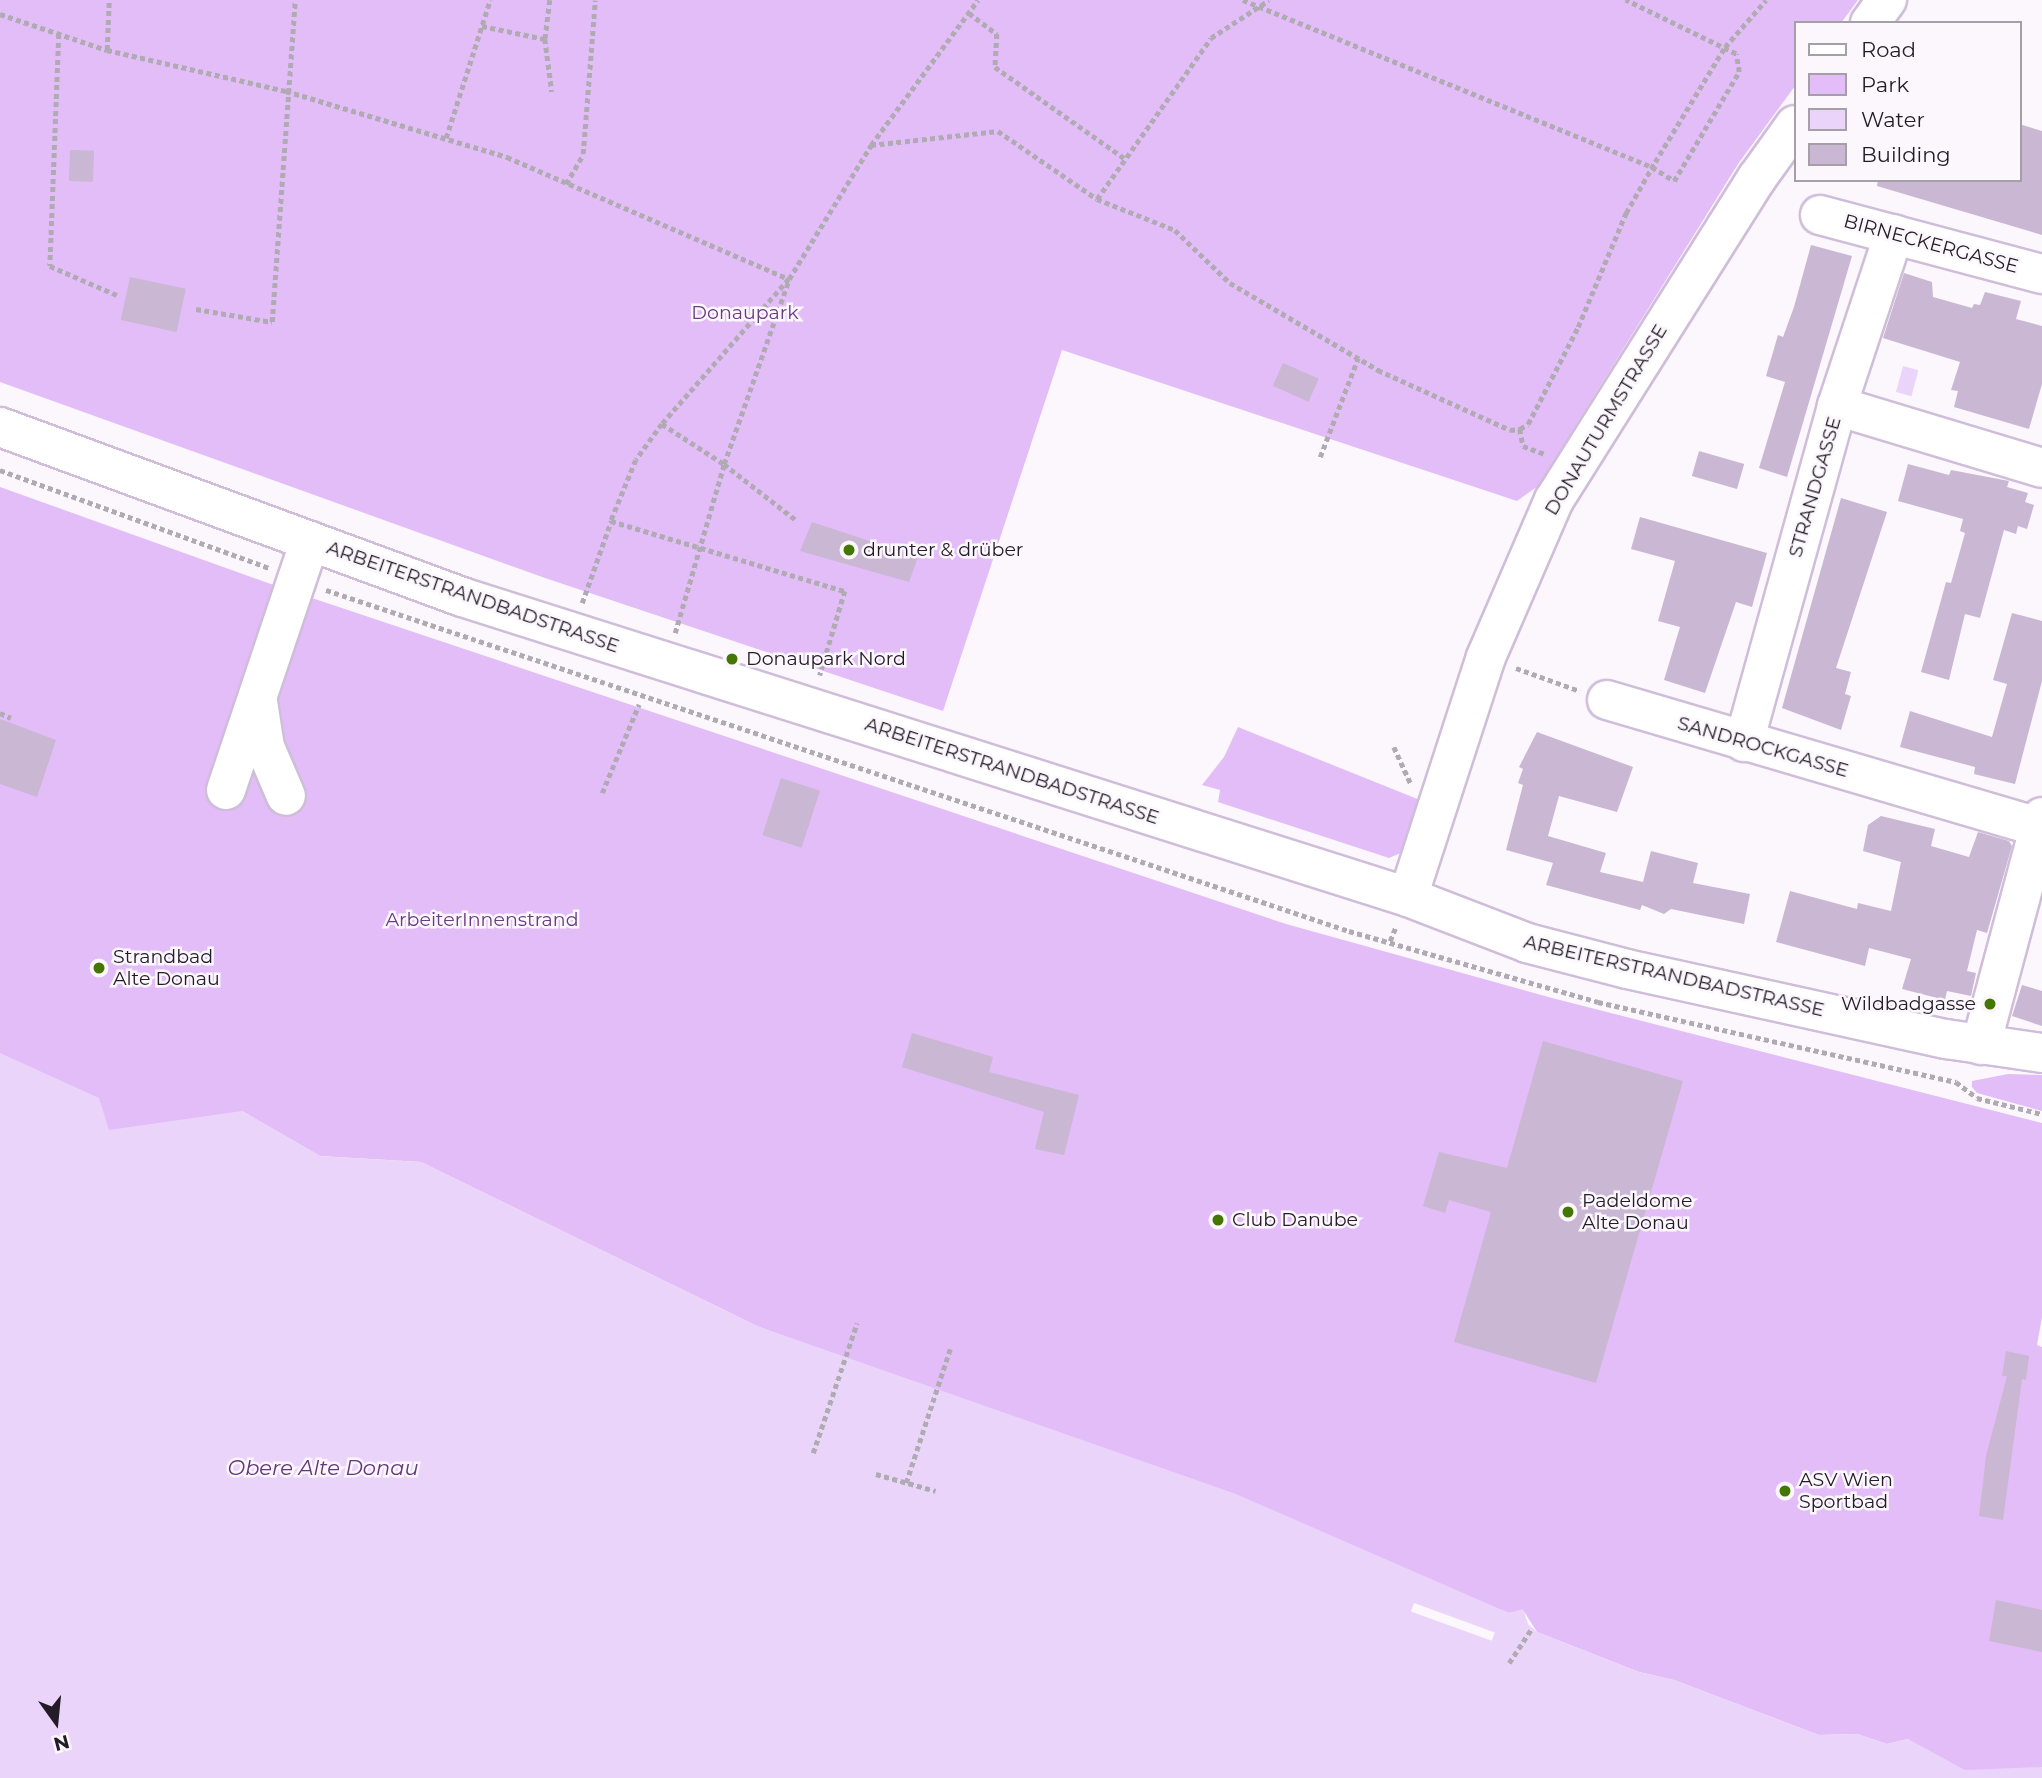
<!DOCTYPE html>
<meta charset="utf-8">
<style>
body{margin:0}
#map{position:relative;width:2042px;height:1778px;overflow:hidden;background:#fbf7fd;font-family:Montserrat,sans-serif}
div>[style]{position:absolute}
.green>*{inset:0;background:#e2bdf8}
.water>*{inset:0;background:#ebd4f9;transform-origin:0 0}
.pier>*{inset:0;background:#fbf7fd;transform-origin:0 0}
.building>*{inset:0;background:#c9b7d3;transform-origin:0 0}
.path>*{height:4.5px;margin-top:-2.25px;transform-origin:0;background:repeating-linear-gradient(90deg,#b0abb3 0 5px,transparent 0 8.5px)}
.roads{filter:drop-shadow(2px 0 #cfbdd9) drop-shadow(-2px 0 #cfbdd9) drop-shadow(0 2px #cfbdd9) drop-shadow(0 -2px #cfbdd9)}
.minor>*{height:38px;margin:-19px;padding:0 19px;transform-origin:19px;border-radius:19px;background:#fff}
.major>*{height:38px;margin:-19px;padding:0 19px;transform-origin:19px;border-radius:19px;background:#fff}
.dots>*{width:19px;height:19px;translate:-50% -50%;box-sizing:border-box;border:4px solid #fbf7fd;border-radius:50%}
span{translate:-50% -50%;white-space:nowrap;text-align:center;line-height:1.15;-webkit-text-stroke:5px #fbf7fd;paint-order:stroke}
.street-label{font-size:19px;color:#231c26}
.park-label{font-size:19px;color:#6a3c82}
.poi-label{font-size:19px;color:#231c26}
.left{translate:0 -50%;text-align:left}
.right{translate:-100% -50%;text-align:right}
.water-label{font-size:21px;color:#64367b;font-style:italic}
.legend{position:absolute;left:1794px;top:21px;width:228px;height:161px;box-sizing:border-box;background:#fbf7fd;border:2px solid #a59fa7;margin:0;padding:9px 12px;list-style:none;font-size:21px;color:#231c26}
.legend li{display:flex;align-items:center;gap:14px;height:35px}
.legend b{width:35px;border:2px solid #a59fa7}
.north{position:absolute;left:21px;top:1687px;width:70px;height:70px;-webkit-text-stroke:5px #fbf7fd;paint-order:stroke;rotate:165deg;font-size:19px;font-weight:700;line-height:28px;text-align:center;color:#231c26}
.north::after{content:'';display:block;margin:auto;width:24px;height:32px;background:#231c26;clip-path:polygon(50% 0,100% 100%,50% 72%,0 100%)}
</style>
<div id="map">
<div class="green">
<div style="clip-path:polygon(0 0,1858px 0,1841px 23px,1795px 23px,1795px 86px,1738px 164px,1538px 486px,1517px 501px,1062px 350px,943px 711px,545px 578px,0 382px)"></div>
<div style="clip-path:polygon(0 487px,282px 588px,1286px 924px,1552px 998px,2042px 1123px,2042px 1317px,2037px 1345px,2042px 1347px,2042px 1778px,1964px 1778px,1908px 1739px,1887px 1744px,1857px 1734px,1819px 1735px,1674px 1680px,1639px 1672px,1537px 1632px,1523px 1610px,1509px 1613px,757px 1326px,421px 1162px,320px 1156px,242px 1111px,0 1531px)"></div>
<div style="clip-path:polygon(1238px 727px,1420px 800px,1403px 852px,1389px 858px,1218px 802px,1220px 790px,1202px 785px,1224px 757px)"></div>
<div style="clip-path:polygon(2008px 1074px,2042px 1075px,2042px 1111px,1977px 1093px,1972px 1087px,1972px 1081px)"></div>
</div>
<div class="water">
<div style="left:1903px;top:366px;width:16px;height:27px;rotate:15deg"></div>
<div style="clip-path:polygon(0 1053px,99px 1098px,109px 1130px,242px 1111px,320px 1156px,421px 1162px,757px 1326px,1236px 1494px,1509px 1613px,1523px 1609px,1528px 1624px,1537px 1632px,1639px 1672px,1674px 1680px,1819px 1735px,1857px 1734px,1887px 1744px,1908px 1739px,1965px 1770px,2042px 1767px,2042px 1778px,0 1778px)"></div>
</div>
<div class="pier">
<div style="left:1414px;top:1603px;width:86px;height:9px;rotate:20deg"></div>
</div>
<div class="building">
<div style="clip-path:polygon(2019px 124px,2042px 131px,2042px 235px,1877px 186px,1878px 180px,2019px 180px)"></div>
<div style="left:70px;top:150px;width:24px;height:31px;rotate:2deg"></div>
<div style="clip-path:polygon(1811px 245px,1852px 256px,1787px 477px,1759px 468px,1785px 382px,1766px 376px,1778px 335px,1783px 337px,1794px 307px)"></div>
<div style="clip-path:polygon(1904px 273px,1932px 282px,1933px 297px,1972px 308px,1974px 304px,1980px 305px,1985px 292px,2021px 301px,2016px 319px,2042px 326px,2042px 384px,2029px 429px,1954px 407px,1958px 391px,1951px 390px,1960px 362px,1883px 338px)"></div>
<div style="left:130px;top:277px;width:57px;height:44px;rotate:12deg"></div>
<div style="left:1283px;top:363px;width:39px;height:25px;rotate:24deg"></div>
<div style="left:1699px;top:451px;width:47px;height:26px;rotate:16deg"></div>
<div style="clip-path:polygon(1908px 464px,1949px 475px,1951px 470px,2009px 481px,2007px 487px,2028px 493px,2025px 502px,2034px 505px,2027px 529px,2018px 526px,2016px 534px,2004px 530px,1980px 618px,1965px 614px,1949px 680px,1921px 672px,1946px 582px,1951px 583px,1965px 533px,1960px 531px,1963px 519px,1898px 501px)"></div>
<div style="clip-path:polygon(1841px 498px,1887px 512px,1836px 668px,1851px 672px,1845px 694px,1851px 696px,1841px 730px,1782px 708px)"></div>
<div style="clip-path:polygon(1640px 517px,1767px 553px,1752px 607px,1736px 602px,1705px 693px,1664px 680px,1680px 627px,1658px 621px,1675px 561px,1631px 549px)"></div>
<div style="clip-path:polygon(812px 522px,918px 557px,909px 582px,800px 551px)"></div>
<div style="clip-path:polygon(2012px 613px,2042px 621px,2042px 681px,2015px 784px,1974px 774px,1975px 767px,1900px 747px,1910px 711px,1992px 737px,2007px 684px,1993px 680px)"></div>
<div style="clip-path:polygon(0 719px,56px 740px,37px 797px,0 784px)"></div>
<div style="clip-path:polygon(1537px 732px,1633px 767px,1617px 812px,1559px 796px,1548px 836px,1606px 853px,1600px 872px,1643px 882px,1651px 851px,1698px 863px,1693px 883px,1750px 894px,1744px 924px,1671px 909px,1664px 914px,1642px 905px,1640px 910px,1546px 885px,1553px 863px,1506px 850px,1523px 785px,1518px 783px,1523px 769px,1519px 767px)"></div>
<div style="left:781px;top:778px;width:41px;height:60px;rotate:18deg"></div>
<div style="clip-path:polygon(1881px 816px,1935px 829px,1931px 846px,1969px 857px,1978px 832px,2009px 841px,2012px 846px,1987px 933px,1977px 930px,1967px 971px,1976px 973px,1971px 996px,1947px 991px,1945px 1000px,1902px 989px,1911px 959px,1869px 948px,1865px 966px,1776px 942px,1790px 891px,1857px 909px,1858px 903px,1891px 911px,1901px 862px,1863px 851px,1868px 825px)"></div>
<div style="clip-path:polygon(2022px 985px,2042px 991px,2042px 1026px,2012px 1016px)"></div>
<div style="clip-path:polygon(912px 1033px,993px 1057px,989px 1072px,1079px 1095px,1064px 1155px,1035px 1149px,1044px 1112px,902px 1067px)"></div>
<div style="clip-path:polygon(1543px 1041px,1683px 1081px,1596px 1383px,1454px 1342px,1491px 1212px,1449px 1200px,1445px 1213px,1423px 1206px,1439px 1152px,1507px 1168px)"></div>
<div style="clip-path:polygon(2006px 1351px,2029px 1356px,2026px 1380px,2022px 1379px,2003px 1520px,1979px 1516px,1986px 1456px,2007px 1376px,2002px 1376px)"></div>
<div style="clip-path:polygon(1996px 1600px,2042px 1610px,2042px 1652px,1989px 1641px)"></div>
</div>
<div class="path">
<div style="left:550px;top:0;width:39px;rotate:97deg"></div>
<div style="left:545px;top:39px;width:53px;rotate:82.5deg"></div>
<div style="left:1243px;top:0;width:442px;rotate:22.2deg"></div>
<div style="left:1652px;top:167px;width:26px;rotate:32deg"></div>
<div style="left:1674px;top:181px;width:127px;rotate:-59.2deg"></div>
<div style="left:1739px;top:72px;width:18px;rotate:-99deg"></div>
<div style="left:1736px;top:54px;width:123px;rotate:-153.9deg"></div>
<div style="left:969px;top:13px;width:35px;rotate:37deg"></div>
<div style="left:997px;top:34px;width:33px;rotate:93deg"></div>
<div style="left:995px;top:67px;width:158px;rotate:35.2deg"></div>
<div style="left:0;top:14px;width:113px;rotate:18.6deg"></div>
<div style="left:107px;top:50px;width:184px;rotate:12.9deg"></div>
<div style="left:286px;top:91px;width:231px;rotate:16.6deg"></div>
<div style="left:507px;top:157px;width:307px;rotate:23.4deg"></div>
<div style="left:789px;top:279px;width:193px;rotate:131.2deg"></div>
<div style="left:662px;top:424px;width:44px;rotate:125.8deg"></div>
<div style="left:636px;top:460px;width:66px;rotate:112.3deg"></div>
<div style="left:611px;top:521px;width:244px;rotate:16.7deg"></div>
<div style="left:845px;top:591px;width:88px;rotate:106.6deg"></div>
<div style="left:482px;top:26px;width:64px;rotate:11.7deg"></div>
<div style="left:59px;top:34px;width:232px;rotate:92.2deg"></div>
<div style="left:50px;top:266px;width:73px;rotate:23.4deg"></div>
<div style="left:107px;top:50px;width:50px;rotate:-87.7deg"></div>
<div style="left:446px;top:138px;width:145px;rotate:-72.3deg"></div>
<div style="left:871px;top:145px;width:128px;rotate:-6.3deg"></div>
<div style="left:998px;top:131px;width:120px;rotate:34.5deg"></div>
<div style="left:1097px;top:199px;width:84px;rotate:21.7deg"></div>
<div style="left:1175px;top:230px;width:76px;rotate:43.9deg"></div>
<div style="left:1230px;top:283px;width:172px;rotate:30.4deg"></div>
<div style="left:1378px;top:370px;width:145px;rotate:24.4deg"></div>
<div style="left:1510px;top:430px;width:10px;rotate:-6deg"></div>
<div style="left:1520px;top:429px;width:9px;rotate:-32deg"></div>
<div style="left:1528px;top:424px;width:109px;rotate:-62.7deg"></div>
<div style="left:1578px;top:327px;width:124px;rotate:-67.2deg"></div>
<div style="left:1626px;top:213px;width:59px;rotate:-60.4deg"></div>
<div style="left:1655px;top:162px;width:135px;rotate:-58.7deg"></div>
<div style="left:1725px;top:47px;width:62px;rotate:-48.9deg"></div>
<div style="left:566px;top:184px;width:34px;rotate:-60deg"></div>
<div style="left:583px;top:154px;width:154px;rotate:-85.5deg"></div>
<div style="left:1097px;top:199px;width:197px;rotate:-54.7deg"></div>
<div style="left:1211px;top:38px;width:69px;rotate:-33.2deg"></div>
<div style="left:196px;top:309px;width:77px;rotate:9.7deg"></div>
<div style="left:272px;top:322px;width:323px;rotate:-85.9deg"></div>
<div style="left:662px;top:424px;width:74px;rotate:32.8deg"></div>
<div style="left:724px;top:464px;width:91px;rotate:37.9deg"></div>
<div style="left:1520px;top:429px;width:17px;rotate:80deg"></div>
<div style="left:1523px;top:446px;width:23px;rotate:20deg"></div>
<div style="left:1320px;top:457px;width:106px;rotate:-69deg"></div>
<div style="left:0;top:470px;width:286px;rotate:20deg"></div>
<div style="left:326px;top:590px;width:1078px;rotate:18.43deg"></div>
<div style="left:1349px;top:931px;width:259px;rotate:15.9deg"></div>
<div style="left:1598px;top:1002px;width:367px;rotate:12.6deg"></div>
<div style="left:1956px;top:1082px;width:26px;rotate:37deg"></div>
<div style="left:1977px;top:1098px;width:67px;rotate:13.8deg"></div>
<div style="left:582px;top:603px;width:87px;rotate:-70.5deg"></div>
<div style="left:675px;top:633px;width:176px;rotate:-73.8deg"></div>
<div style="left:724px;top:464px;width:196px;rotate:-70.6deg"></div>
<div style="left:789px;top:279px;width:157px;rotate:-58.5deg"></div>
<div style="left:871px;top:145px;width:180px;rotate:-53.6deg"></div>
<div style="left:1516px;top:668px;width:68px;rotate:19.8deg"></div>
<div style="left:0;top:713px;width:12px;rotate:24deg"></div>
<div style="left:1394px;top:747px;width:41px;rotate:65.3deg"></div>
<div style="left:602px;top:793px;width:96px;rotate:-67.4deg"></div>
<div style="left:1390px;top:941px;width:16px;rotate:-68deg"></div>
<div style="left:813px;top:1453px;width:137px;rotate:-71.3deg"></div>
<div style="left:876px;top:1474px;width:62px;rotate:15.8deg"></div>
<div style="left:906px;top:1483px;width:144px;rotate:-71.8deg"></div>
<div style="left:1509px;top:1663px;width:42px;rotate:-56.7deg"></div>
</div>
<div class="roads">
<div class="minor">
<div style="left:1820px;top:215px;width:230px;rotate:14.9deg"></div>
<div style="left:1837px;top:406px;width:214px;rotate:16.8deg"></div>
<div style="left:1607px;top:700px;width:453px;rotate:16.4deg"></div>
<div style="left:258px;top:702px;width:46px;rotate:81.2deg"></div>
<div style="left:265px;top:747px;width:53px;rotate:66.8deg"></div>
<div style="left:1744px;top:742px;width:349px;rotate:-74.5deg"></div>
<div style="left:1837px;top:406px;width:181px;rotate:-71.7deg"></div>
<div style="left:226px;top:790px;width:263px;rotate:-71.4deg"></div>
<div style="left:1408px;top:897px;width:128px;rotate:21.1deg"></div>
<div style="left:1527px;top:943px;width:103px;rotate:14.6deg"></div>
<div style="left:1627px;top:969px;width:327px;rotate:12.4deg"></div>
<div style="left:1946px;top:1039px;width:97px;rotate:8.3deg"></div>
<div style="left:1981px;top:1045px;width:236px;rotate:-75deg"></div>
</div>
<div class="major">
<div style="left:1870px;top:23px;width:29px;rotate:-54deg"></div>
<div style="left:0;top:427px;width:492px;rotate:20.2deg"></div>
<div style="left:462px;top:597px;width:992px;rotate:17.6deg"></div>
<div style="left:1408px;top:897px;width:252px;rotate:-72deg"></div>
<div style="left:1486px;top:657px;width:171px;rotate:-66.6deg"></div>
<div style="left:1554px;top:500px;width:381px;rotate:-57.8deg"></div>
<div style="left:1757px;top:178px;width:65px;rotate:-54.4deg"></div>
</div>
</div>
<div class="dots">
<div style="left:849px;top:550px;background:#437701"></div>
<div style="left:732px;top:659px;background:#437701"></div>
<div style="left:99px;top:968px;background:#437701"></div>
<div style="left:1990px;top:1004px;background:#437701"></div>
<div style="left:1568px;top:1212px;background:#437701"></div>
<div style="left:1218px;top:1220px;background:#437701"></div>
<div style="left:1785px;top:1491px;background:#437701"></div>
</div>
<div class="street-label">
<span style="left:1931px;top:244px;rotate:15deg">BIRNECKERGASSE</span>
<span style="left:1606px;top:420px;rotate:-59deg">DONAUTURMSTRASSE</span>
<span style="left:1815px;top:487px;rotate:-74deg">STRANDGASSE</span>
<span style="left:473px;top:597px;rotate:19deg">ARBEITERSTRANDBADSTRASSE</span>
<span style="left:1763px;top:747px;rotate:16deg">SANDROCKGASSE</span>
<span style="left:1012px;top:771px;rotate:18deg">ARBEITERSTRANDBADSTRASSE</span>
<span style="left:1674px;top:976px;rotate:13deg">ARBEITERSTRANDBADSTRASSE</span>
</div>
<div class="park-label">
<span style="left:745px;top:313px">Donaupark</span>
<span style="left:482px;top:920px">ArbeiterInnenstrand</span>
</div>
<div class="poi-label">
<span class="left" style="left:863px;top:550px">drunter &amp; drüber</span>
<span class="left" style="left:746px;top:659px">Donaupark Nord</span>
<span class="left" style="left:113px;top:968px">Strandbad<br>Alte Donau</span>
<span class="right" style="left:1976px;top:1004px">Wildbadgasse</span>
<span class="left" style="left:1582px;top:1212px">Padeldome<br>Alte Donau</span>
<span class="left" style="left:1232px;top:1220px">Club Danube</span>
<span class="left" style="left:1799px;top:1491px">ASV Wien<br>Sportbad</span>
</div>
<div class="water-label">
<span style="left:323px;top:1468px">Obere Alte Donau</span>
</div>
<ul class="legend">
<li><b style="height:9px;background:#fff"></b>Road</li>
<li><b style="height:19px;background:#e2bdf8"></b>Park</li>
<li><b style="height:19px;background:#ebd4f9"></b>Water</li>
<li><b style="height:19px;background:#c9b7d3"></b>Building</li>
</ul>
<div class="north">N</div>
</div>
